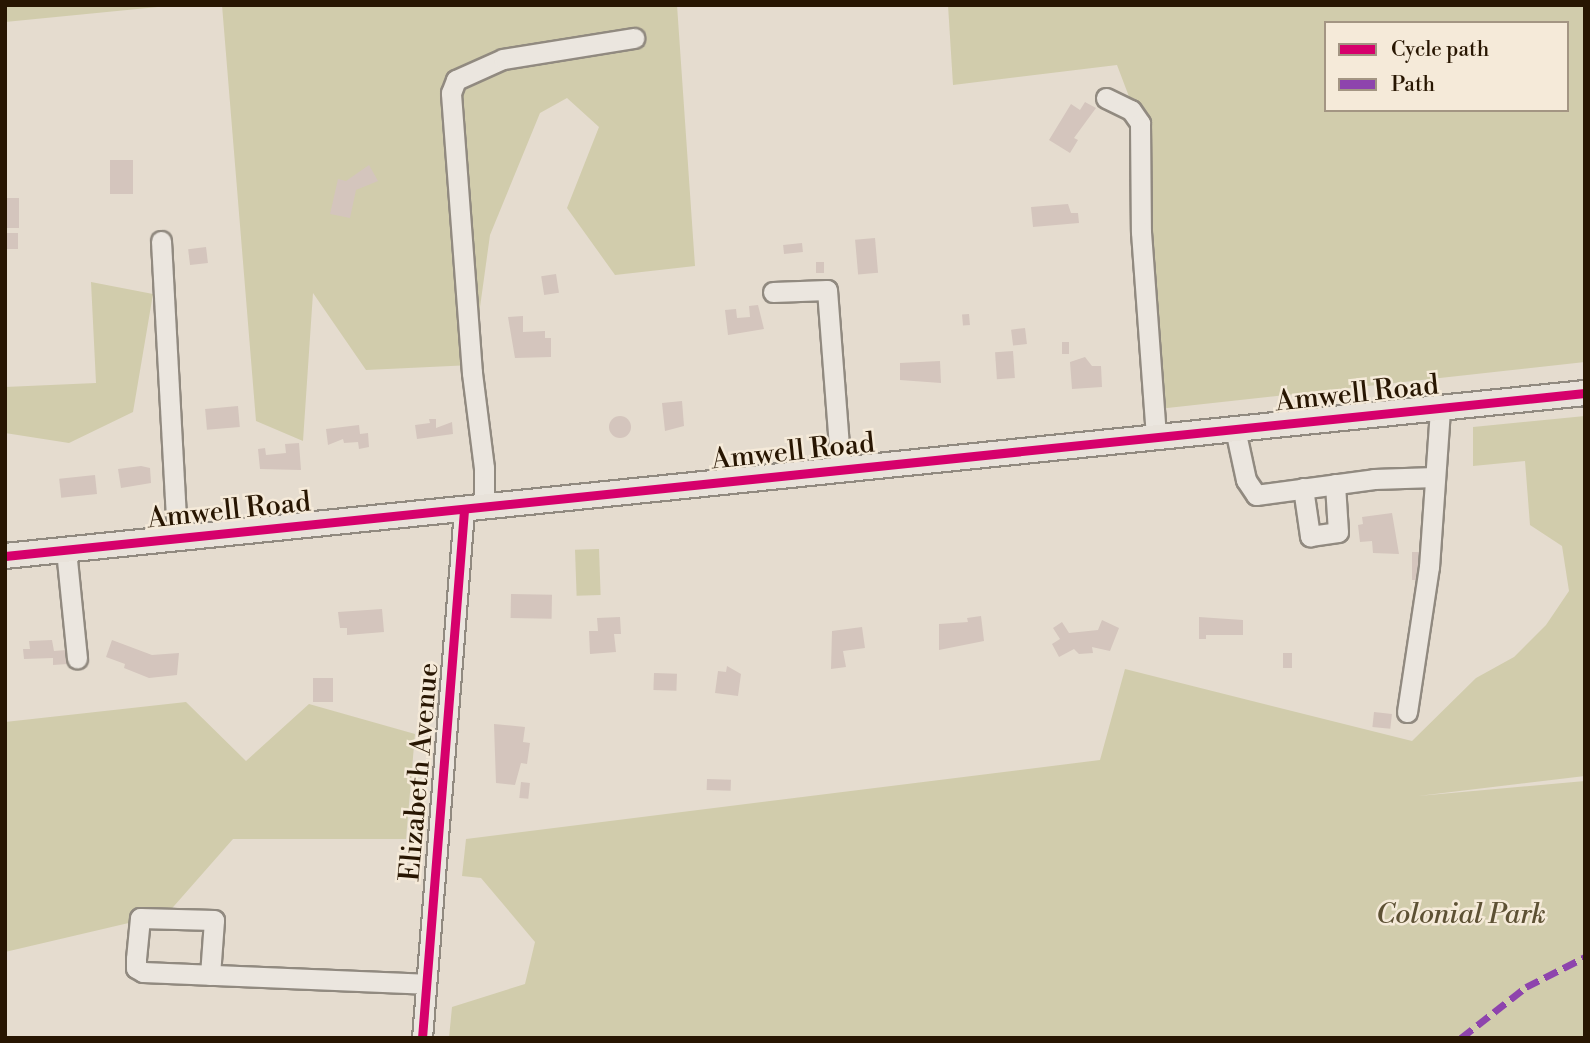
<!DOCTYPE html>
<style>
body{margin:0}
#map{position:relative;width:1590px;height:1043px;overflow:hidden;background:#e5dccf;font-family:"Libre Bodoni",serif}
div>[style]{position:absolute}
.green>*{inset:0;background:#d1ccac;transform-origin:0 0}
.building>*{inset:0;background:#d4c5bd;transform-origin:0 0}
.round{border-radius:50%}
.roads{filter:drop-shadow(2px 0 #918a80) drop-shadow(-2px 0 #918a80) drop-shadow(0 2px #918a80) drop-shadow(0 -2px #918a80)}
.minor>*{height:19px;margin:-9.5px;padding:0 9.5px;transform-origin:9.5px;border-radius:9.5px;background:#ebe6df}
.major>*{height:24px;margin:-12px;padding:0 12px;transform-origin:12px;border-radius:12px;background:#e8e2da}
.quiet>*{height:7px;margin-top:-3.5px;transform-origin:0;background:repeating-linear-gradient(90deg,#8e44ad 0 14px,transparent 0 21px)}
.cycleway>*{height:9px;margin:-4.5px;padding:0 4.5px;transform-origin:4.5px;border-radius:4.5px;background:#d6006c}
span{translate:-50% -50%;white-space:nowrap;text-align:center;line-height:1.15;-webkit-text-stroke:5px #f5ead9;paint-order:stroke}
.street-label{font-size:28px;color:#281602}
.park-label{font-size:28px;color:#5d5134;font-style:italic}
.frame{position:absolute;inset:0;border:7px solid #281602;pointer-events:none}
.legend{position:absolute;left:1324px;top:21px;width:245px;height:91px;box-sizing:border-box;background:#f5ead9;border:2px solid #a39583;margin:0;padding:9px 12px;list-style:none;font-size:21px;color:#281602}
.legend li{display:flex;align-items:center;gap:14px;height:35px}
.legend b{width:35px;border:2px solid #a39583}
</style>
<div id="map">
<div class="green">
<div style="clip-path:polygon(5px 5px,178px 5px,5px 22px)"></div>
<div style="clip-path:polygon(222px 5px,677px 5px,695px 266px,615px 275px,567px 208px,599px 127px,567px 98px,540px 113px,490px 235px,472px 365px,366px 370px,313px 293px,303px 441px,256px 421px)"></div>
<div style="clip-path:polygon(evenodd,948px 5px,1585px 5px,1585px 362px,1149px 410px,1139px 123px,1117px 65px,953px 85px,948px 5px,1326px 23px,1567px 23px,1567px 110px,1326px 110px,1326px 23px)"></div>
<div style="clip-path:polygon(91px 282px,153px 294px,133px 412px,69px 443px,5px 433px,5px 387px,96px 383px)"></div>
<div style="clip-path:polygon(1585px 416px,1585px 776px,1418px 796px,1585px 781px,1585px 1038px,449px 1038px,452px 1007px,525px 984px,535px 942px,481px 878px,462px 876px,466px 839px,1100px 760px,1125px 669px,1412px 741px,1476px 678px,1514px 657px,1546px 625px,1569px 591px,1562px 546px,1530px 525px,1525px 461px,1473px 466px,1473px 427px)"></div>
<div style="left:599px;top:549px;width:46px;height:24px;rotate:88deg"></div>
<div style="clip-path:polygon(186px 702px,246px 761px,309px 704px,415px 734px,406px 839px,233px 839px,167px 914px,5px 952px,5px 722px)"></div>
</div>
<div class="building">
<div style="clip-path:polygon(1085px 102px,1096px 108px,1074px 138px,1078px 140px,1070px 153px,1049px 140px,1071px 104px,1080px 110px)"></div>
<div style="left:110px;top:160px;width:23px;height:34px"></div>
<div style="clip-path:polygon(369px 165px,378px 181px,356px 190px,350px 218px,330px 214px,338px 179px,346px 181px)"></div>
<div style="left:5px;top:198px;width:14px;height:30px"></div>
<div style="clip-path:polygon(1068px 204px,1071px 213px,1078px 213px,1079px 223px,1033px 227px,1031px 207px)"></div>
<div style="left:5px;top:233px;width:13px;height:16px"></div>
<div style="left:875px;top:238px;width:35px;height:20px;rotate:85deg"></div>
<div style="left:802px;top:243px;width:9px;height:19px;rotate:84deg"></div>
<div style="left:206px;top:247px;width:16px;height:18px;rotate:83deg"></div>
<div style="left:816px;top:262px;width:8px;height:11px"></div>
<div style="left:556px;top:274px;width:19px;height:15px;rotate:81deg"></div>
<div style="clip-path:polygon(758px 305px,764px 329px,728px 335px,725px 310px,736px 309px,737px 318px,750px 317px,749px 306px)"></div>
<div style="left:969px;top:314px;width:11px;height:7px;rotate:85deg"></div>
<div style="clip-path:polygon(523px 316px,523px 332px,545px 331px,545px 338px,551px 338px,551px 357px,515px 358px,508px 317px)"></div>
<div style="left:1025px;top:328px;width:16px;height:14px;rotate:83deg"></div>
<div style="left:1062px;top:342px;width:7px;height:12px"></div>
<div style="left:1013px;top:351px;width:27px;height:18px;rotate:86deg"></div>
<div style="clip-path:polygon(1085px 357px,1092px 366px,1101px 366px,1102px 387px,1072px 389px,1070px 362px)"></div>
<div style="clip-path:polygon(940px 361px,941px 383px,900px 380px,900px 363px)"></div>
<div style="clip-path:polygon(682px 401px,684px 426px,665px 431px,662px 403px)"></div>
<div style="left:238px;top:406px;width:21px;height:33px;rotate:85deg"></div>
<div class="round" style="left:609px;top:416px;width:22px;height:22px"></div>
<div style="clip-path:polygon(429px 419px,436px 419px,436px 428px,452px 422px,453px 434px,417px 439px,415px 425px,430px 423px)"></div>
<div style="clip-path:polygon(359px 425px,360px 434px,368px 433px,369px 447px,359px 449px,358px 442px,344px 443px,343px 439px,328px 445px,326px 429px)"></div>
<div style="clip-path:polygon(299px 443px,301px 470px,260px 469px,258px 449px,265px 448px,266px 455px,286px 453px,285px 444px)"></div>
<div style="clip-path:polygon(141px 466px,150px 468px,151px 483px,121px 488px,118px 469px)"></div>
<div style="left:95px;top:475px;width:19px;height:36px;rotate:84deg"></div>
<div style="clip-path:polygon(1392px 513px,1399px 554px,1373px 553px,1372px 541px,1360px 542px,1358px 525px,1363px 524px,1362px 517px)"></div>
<div style="left:1412px;top:552px;width:7px;height:28px"></div>
<div style="left:511px;top:594px;width:41px;height:24px;rotate:1deg"></div>
<div style="clip-path:polygon(382px 609px,384px 632px,347px 635px,347px 628px,340px 628px,338px 612px)"></div>
<div style="clip-path:polygon(981px 616px,984px 641px,939px 650px,939px 624px,968px 622px,967px 618px)"></div>
<div style="clip-path:polygon(620px 617px,621px 634px,614px 634px,616px 652px,590px 654px,589px 631px,598px 631px,597px 618px)"></div>
<div style="clip-path:polygon(1199px 617px,1243px 620px,1243px 635px,1206px 635px,1206px 639px,1199px 639px)"></div>
<div style="clip-path:polygon(1102px 620px,1119px 628px,1110px 651px,1092px 647px,1093px 653px,1079px 654px,1074px 649px,1059px 657px,1052px 644px,1060px 639px,1053px 628px,1062px 622px,1069px 633px,1098px 630px)"></div>
<div style="clip-path:polygon(862px 627px,865px 648px,843px 651px,846px 667px,831px 669px,832px 631px)"></div>
<div style="clip-path:polygon(52px 640px,54px 651px,67px 650px,68px 664px,53px 665px,53px 658px,24px 659px,23px 649px,30px 649px,29px 641px)"></div>
<div style="clip-path:polygon(112px 640px,152px 655px,179px 653px,177px 675px,149px 678px,124px 668px,125px 664px,106px 657px)"></div>
<div style="left:1283px;top:653px;width:9px;height:15px"></div>
<div style="clip-path:polygon(727px 666px,741px 674px,738px 696px,715px 693px,718px 671px,726px 672px)"></div>
<div style="left:654px;top:673px;width:23px;height:17px;rotate:2deg"></div>
<div style="left:313px;top:678px;width:20px;height:24px"></div>
<div style="left:1374px;top:712px;width:18px;height:15px;rotate:6deg"></div>
<div style="clip-path:polygon(494px 724px,525px 727px,523px 742px,530px 743px,527px 764px,521px 763px,515px 785px,496px 783px)"></div>
<div style="left:707px;top:779px;width:24px;height:11px;rotate:2deg"></div>
<div style="left:521px;top:782px;width:9px;height:16px;rotate:6deg"></div>
</div>
<div class="roads">
<div class="minor">
<div style="left:1106px;top:98px;width:28px;rotate:26deg"></div>
<div style="left:1131px;top:110px;width:16px;rotate:55deg"></div>
<div style="left:1140px;top:123px;width:109px;rotate:89.5deg"></div>
<div style="left:1141px;top:232px;width:206px;rotate:85.8deg"></div>
<div style="left:161px;top:241px;width:298px;rotate:86.9deg"></div>
<div style="left:773px;top:292px;width:54px;rotate:-2.1deg"></div>
<div style="left:827px;top:290px;width:181px;rotate:85.6deg"></div>
<div style="left:1235px;top:429px;width:52px;rotate:77.8deg"></div>
<div style="left:1246px;top:480px;width:18px;rotate:56deg"></div>
<div style="left:1256px;top:495px;width:119px;rotate:-7.7deg"></div>
<div style="left:1374px;top:479px;width:61px;rotate:-1.9deg"></div>
<div style="left:1303px;top:488px;width:49px;rotate:81.7deg"></div>
<div style="left:1310px;top:536px;width:28px;rotate:-8deg"></div>
<div style="left:1338px;top:532px;width:48px;rotate:-93.6deg"></div>
<div style="left:484px;top:508px;width:40px;rotate:-90deg"></div>
<div style="left:484px;top:468px;width:96px;rotate:-97.2deg"></div>
<div style="left:472px;top:373px;width:281px;rotate:-94.3deg"></div>
<div style="left:451px;top:93px;width:14px;rotate:-69deg"></div>
<div style="left:456px;top:80px;width:51px;rotate:-24.1deg"></div>
<div style="left:503px;top:59px;width:133px;rotate:-9.1deg"></div>
<div style="left:66px;top:550px;width:109px;rotate:84.2deg"></div>
<div style="left:1407px;top:712px;width:147px;rotate:-81.4deg"></div>
<div style="left:1429px;top:567px;width:159px;rotate:-86deg"></div>
<div style="left:210px;top:975px;width:55px;rotate:-85.8deg"></div>
<div style="left:214px;top:920px;width:74px;rotate:-178.5deg"></div>
<div style="left:140px;top:918px;width:41px;rotate:95.6deg"></div>
<div style="left:136px;top:959px;width:9px;rotate:90deg"></div>
<div style="left:136px;top:968px;width:8px;rotate:30deg"></div>
<div style="left:143px;top:972px;width:282px;rotate:2.4deg"></div>
<div style="left:422px;top:1038px;width:530px;rotate:-85.45deg"></div>
</div>
<div class="major">
<div style="left:5px;top:556px;width:1588px;rotate:-5.89deg"></div>
</div>
</div>
<div class="quiet">
<div style="left:1461px;top:1038px;width:83px;rotate:-38.1deg"></div>
<div style="left:1526px;top:987px;width:66px;rotate:-27deg"></div>
</div>
<div class="cycleway">
<div style="left:5px;top:556px;width:1588px;rotate:-5.89deg"></div>
<div style="left:422px;top:1038px;width:530px;rotate:-85.45deg"></div>
</div>
<div class="street-label">
<span style="left:1357px;top:394px;rotate:-6deg">Amwell Road</span>
<span style="left:793px;top:452px;rotate:-6deg">Amwell Road</span>
<span style="left:229px;top:511px;rotate:-6deg">Amwell Road</span>
<span style="left:420px;top:772px;rotate:-85deg">Elizabeth Avenue</span>
</div>
<div class="park-label">
<span style="left:1461px;top:915px">Colonial Park</span>
</div>
<div class="frame"></div>
<ul class="legend">
<li><b style="height:9px;background:#d6006c"></b>Cycle path</li>
<li><b style="height:9px;background:#8e44ad"></b>Path</li>
</ul>
</div>
